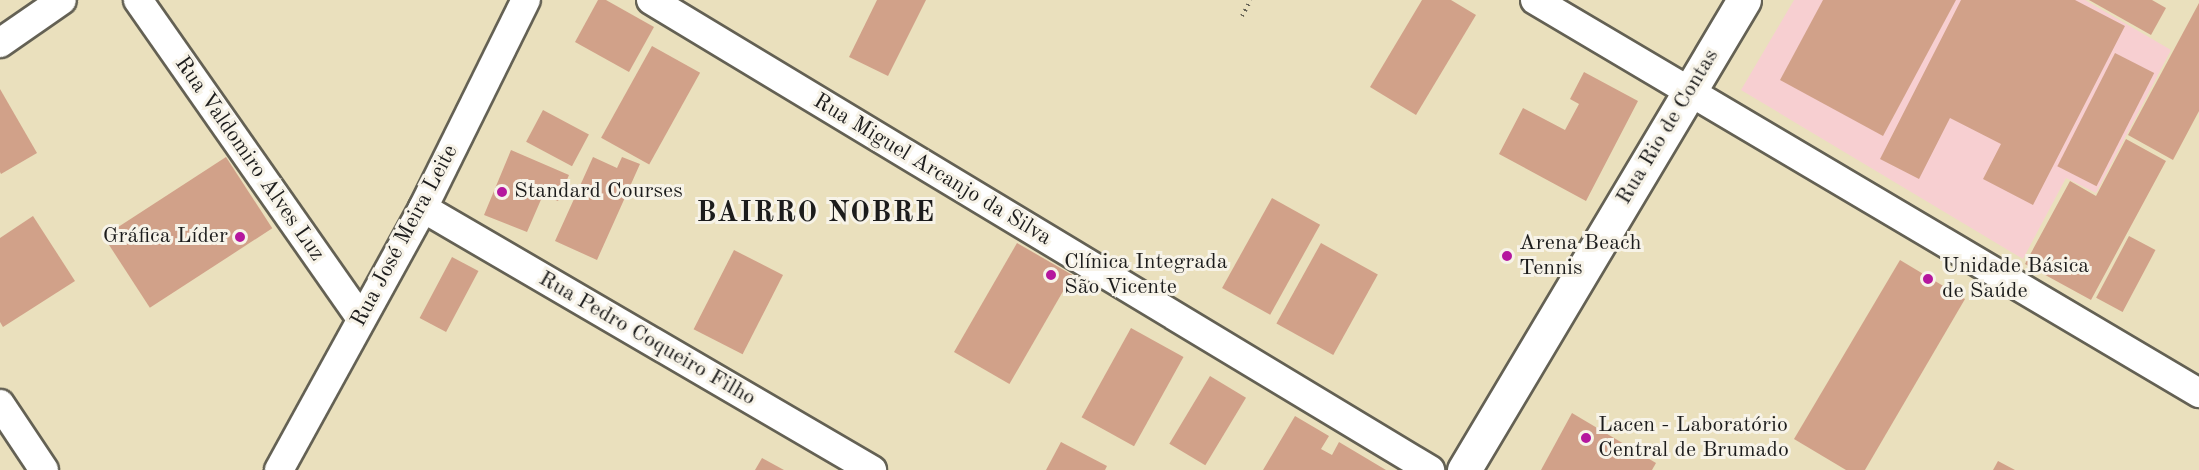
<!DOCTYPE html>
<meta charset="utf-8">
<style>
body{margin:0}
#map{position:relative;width:2199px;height:470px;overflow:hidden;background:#eae0bd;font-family:"Old Standard TT",serif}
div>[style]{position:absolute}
.built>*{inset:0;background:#f7cfd1}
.building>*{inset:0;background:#d1a189;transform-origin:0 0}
.path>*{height:4px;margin-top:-2px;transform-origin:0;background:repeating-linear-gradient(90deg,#646154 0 1.5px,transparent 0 6px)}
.roads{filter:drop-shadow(2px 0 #646154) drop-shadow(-2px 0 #646154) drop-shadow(0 2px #646154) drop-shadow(0 -2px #646154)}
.minor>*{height:28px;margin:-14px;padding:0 14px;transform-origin:14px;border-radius:14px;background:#fff}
.tertiary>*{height:33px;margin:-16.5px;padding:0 16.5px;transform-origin:16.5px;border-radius:16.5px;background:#fff}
.dots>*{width:16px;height:16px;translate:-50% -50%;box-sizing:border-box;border:3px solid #f7f3e8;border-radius:50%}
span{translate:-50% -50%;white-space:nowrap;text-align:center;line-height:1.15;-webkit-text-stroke:6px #f7f3e8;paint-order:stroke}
.street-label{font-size:22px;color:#1c1c1c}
.poi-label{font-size:22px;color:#1c1c1c}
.left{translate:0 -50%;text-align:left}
.right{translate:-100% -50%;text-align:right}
.district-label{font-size:28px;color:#1c1c1c;font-weight:700;letter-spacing:1.5px}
</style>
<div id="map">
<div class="built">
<div style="clip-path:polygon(1794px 0,2085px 0,2171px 50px,2096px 193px,2066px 178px,2023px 259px,1741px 90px)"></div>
</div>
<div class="building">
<div style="clip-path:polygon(598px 0,606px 0,654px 27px,629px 72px,575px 42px)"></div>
<div style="clip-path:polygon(877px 0,926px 0,888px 76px,849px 57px)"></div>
<div style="clip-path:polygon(1422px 0,1451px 0,1476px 15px,1416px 115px,1370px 87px)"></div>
<div style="clip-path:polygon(1823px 0,1956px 0,1883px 136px,1780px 80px)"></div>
<div style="clip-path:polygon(1961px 0,2075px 0,2125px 26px,2033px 205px,1983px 179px,2001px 144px,1950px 118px,1919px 179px,1880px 159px)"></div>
<div style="clip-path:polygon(2089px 0,2152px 0,2166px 8px,2151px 35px)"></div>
<div style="clip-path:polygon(2199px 3px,2199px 111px,2173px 160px,2128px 135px)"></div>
<div style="left:652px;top:46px;width:55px;height:105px;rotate:29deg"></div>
<div style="left:2115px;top:53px;width:44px;height:127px;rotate:27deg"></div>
<div style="clip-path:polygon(1584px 72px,1638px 101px,1586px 201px,1499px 154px,1523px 108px,1565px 130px,1579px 104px,1570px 99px)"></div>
<div style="clip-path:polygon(0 89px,37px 153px,1px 174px,0 172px)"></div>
<div style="left:543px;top:110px;width:52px;height:36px;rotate:28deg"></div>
<div style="clip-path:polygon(2126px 139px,2166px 161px,2091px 300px,2025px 264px,2070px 181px,2096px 196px)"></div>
<div style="clip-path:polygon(511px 150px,569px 175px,558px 201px,543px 195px,527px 232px,484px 215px)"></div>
<div style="left:226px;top:157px;width:85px;height:146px;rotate:57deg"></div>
<div style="clip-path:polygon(593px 157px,617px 168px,622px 157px,640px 164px,597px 260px,555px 241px)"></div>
<div style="left:1272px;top:198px;width:55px;height:103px;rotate:29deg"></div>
<div style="clip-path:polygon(33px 216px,75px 281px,3px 327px,0 322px,0 238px)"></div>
<div style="left:2129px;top:236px;width:30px;height:70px;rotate:28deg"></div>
<div style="left:1017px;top:243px;width:64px;height:126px;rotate:30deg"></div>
<div style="left:1321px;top:243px;width:65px;height:92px;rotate:29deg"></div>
<div style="left:734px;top:250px;width:55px;height:89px;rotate:27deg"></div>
<div style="left:452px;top:257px;width:30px;height:69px;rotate:28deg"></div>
<div style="clip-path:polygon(1900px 260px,1965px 299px,1865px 470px,1846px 470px,1794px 439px)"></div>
<div style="left:1131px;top:328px;width:60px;height:102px;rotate:29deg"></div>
<div style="left:1210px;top:376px;width:42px;height:79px;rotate:31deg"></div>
<div style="clip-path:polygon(1572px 413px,1656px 463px,1652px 470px,1541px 470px)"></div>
<div style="clip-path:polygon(1295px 416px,1329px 436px,1321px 449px,1332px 455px,1339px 442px,1386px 470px,1263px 470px)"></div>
<div style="clip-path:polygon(1061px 442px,1107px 466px,1105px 470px,1046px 470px)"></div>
<div style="clip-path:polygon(762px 458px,784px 470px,755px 470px)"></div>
<div style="clip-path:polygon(1998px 461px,2015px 470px,1993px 470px)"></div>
</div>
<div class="path">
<div style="left:1242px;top:16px;width:18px;rotate:-61deg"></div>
</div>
<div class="roads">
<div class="minor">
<div style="left:138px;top:0;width:389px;rotate:55deg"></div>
<div style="left:651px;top:0;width:910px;rotate:31.1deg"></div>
<div style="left:1535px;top:0;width:772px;rotate:30.62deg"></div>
<div style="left:0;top:43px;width:75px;rotate:-34.7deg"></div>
<div style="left:423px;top:208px;width:520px;rotate:30.26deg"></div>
<div style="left:0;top:404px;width:79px;rotate:56.3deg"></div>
<div style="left:279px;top:470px;width:299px;rotate:-61.2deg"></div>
<div style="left:423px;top:208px;width:232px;rotate:-63.7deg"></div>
</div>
<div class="tertiary">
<div style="left:1464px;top:470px;width:547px;rotate:-59.22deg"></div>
</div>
</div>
<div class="dots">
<div style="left:502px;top:192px;background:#b5179e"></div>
<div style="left:240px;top:237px;background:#b5179e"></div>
<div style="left:1507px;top:256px;background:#b5179e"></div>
<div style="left:1051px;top:275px;background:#b5179e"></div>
<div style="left:1928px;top:279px;background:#b5179e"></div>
<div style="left:1586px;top:438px;background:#b5179e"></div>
</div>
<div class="street-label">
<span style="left:1668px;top:127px;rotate:-59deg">Rua Rio de Contas</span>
<span style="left:249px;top:159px;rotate:55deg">Rua Valdomiro Alves Luz</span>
<span style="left:932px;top:170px;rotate:31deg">Rua Miguel Arcanjo da Silva</span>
<span style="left:405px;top:236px;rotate:-62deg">Rua José Meira Leite</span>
<span style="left:647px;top:339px;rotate:30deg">Rua Pedro Coqueiro Filho</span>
</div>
<div class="poi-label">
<span class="left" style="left:514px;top:192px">Standard Courses</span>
<span class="right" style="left:228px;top:237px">Gráfica Líder</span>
<span class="left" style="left:1519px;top:256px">Arena Beach<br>Tennis</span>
<span class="left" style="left:1064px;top:275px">Clínica Integrada<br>São Vicente</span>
<span class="left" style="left:1942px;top:279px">Unidade Básica<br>de Saúde</span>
<span class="left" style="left:1598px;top:438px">Lacen - Laboratório<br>Central de Brumado</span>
</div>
<div class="district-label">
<span style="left:816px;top:214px">BAIRRO NOBRE</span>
</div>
</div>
